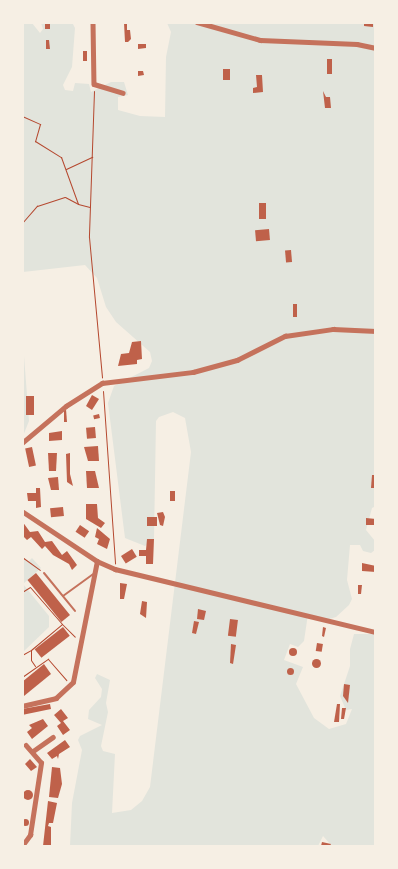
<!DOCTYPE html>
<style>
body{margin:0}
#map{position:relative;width:398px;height:869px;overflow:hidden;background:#f6efe4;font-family:Arial,sans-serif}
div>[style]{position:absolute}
.green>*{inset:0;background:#e2e4dc}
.building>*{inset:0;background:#bf614a;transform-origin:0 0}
.round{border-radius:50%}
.path>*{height:1px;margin:-0.5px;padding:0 0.5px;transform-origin:0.5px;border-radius:0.5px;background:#b5482f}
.service>*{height:2px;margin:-1px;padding:0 1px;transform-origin:1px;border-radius:1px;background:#c5725c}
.minor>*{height:4.5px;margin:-2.25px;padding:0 2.25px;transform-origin:2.25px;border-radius:2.25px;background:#c5725c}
span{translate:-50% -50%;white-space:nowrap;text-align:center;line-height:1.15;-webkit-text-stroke:5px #f6efe4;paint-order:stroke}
.frame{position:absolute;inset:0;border:24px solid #f6efe4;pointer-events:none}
</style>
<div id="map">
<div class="green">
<div style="clip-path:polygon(72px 22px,75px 28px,72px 67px,63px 85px,65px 90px,73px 91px,75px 83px,89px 84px,91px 92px,111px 82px,124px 82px,128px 95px,118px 97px,118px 110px,140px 116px,165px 117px,166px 57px,171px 32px,167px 23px,375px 23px,376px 506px,372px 508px,366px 530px,375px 541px,375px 550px,371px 553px,363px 551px,360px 545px,350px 545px,347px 580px,352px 599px,349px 605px,336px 617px,326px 620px,308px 614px,304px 641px,298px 647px,290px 644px,284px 660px,303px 667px,296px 684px,314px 718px,329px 729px,346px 724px,352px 709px,346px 710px,340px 696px,350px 666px,350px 649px,354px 634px,375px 634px,375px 846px,332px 846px,323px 836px,318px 846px,70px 846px,72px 803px,82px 750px,78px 740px,80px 736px,102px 725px,88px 719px,89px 710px,101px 697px,102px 689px,95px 678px,97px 674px,110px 680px,106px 703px,108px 712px,101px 746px,103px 751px,115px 754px,112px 813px,131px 810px,142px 801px,150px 787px,191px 452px,185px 418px,173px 412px,159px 417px,156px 421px,154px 539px,145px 546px,125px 538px,108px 403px,114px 386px,149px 368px,152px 361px,150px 352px,116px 322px,106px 307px,97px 278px,85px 265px,23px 272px,23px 23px,32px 23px,40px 33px,43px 29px,41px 23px)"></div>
<div style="clip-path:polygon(22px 330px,29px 421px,23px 436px,22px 436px)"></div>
<div style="clip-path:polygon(23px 557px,28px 562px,32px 558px,41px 568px,23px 584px)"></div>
<div style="clip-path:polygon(23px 584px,49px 616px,49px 627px,23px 652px,23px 664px)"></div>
</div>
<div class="building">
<div style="left:45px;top:22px;width:5px;height:7px"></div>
<div style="clip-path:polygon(364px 22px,373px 22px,373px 27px,364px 26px)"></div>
<div style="clip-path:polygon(124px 23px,127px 23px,127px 30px,130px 30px,131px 39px,128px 42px,125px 42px)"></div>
<div style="clip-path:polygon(46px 40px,49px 40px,50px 49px,46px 49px)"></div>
<div style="clip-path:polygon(138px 44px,146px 44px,146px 48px,138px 49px)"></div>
<div style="left:83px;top:51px;width:4px;height:10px"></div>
<div style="left:327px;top:59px;width:5px;height:15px"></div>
<div style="left:223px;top:69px;width:7px;height:11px"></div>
<div style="clip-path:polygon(138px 71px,143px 71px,144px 75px,138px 76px)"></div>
<div style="clip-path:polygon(256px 75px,262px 75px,263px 92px,253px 93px,253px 88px,257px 87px)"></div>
<div style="clip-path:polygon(323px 91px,326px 97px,330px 97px,331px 108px,325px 108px)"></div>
<div style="left:259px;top:203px;width:7px;height:16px"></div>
<div style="left:269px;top:229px;width:11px;height:14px;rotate:85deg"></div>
<div style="left:291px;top:250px;width:12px;height:6px;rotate:85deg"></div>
<div style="left:293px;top:304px;width:4px;height:13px"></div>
<div style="clip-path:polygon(141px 341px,142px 359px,137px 360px,137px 364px,118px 366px,121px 354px,129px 353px,132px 342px)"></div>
<div style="clip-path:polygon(92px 395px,99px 399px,92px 410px,86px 406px)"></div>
<div style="left:34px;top:396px;width:19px;height:8px;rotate:90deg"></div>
<div style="clip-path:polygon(66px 409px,67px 422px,64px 422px,64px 411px)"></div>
<div style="left:99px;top:414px;width:4px;height:6px;rotate:76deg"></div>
<div style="left:95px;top:427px;width:11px;height:9px;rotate:85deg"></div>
<div style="clip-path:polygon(62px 431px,62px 440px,49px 441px,49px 433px)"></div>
<div style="clip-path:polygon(98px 446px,99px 461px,88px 461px,84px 447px)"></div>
<div style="left:32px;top:447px;width:19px;height:7px;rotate:78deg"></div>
<div style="clip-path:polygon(48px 453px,57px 453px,56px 471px,49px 471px)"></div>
<div style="clip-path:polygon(70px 453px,70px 474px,73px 486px,67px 482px,66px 454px)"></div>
<div style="clip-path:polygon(86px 471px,95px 471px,99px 488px,87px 488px)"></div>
<div style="clip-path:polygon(372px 475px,376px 475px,376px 488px,371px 488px)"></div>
<div style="clip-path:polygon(58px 477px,59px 490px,51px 490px,48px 478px)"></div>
<div style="clip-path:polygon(36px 488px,40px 488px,41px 507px,36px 508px,36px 501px,28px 501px,27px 493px,36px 493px)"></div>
<div style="left:170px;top:491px;width:5px;height:10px"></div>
<div style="clip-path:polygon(86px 504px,97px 504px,98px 518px,105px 523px,101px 528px,86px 519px)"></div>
<div style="left:63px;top:507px;width:9px;height:13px;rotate:84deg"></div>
<div style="clip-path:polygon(163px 512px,165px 517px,163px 526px,160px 525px,157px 513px)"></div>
<div style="left:147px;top:517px;width:10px;height:9px"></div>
<div style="clip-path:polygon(366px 518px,376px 519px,376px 525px,366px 525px)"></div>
<div style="clip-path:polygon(22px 521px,30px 532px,38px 531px,45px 542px,52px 541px,62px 555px,67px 551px,77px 565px,72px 570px,69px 564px,53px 555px,45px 546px,42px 549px,31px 537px,27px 540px,22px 535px)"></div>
<div style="left:80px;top:525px;width:11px;height:8px;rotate:34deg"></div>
<div style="clip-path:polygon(97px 528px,110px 539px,107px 549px,97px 544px,99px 539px,95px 537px)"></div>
<div style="clip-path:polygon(147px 539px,154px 539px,153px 564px,146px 564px,146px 556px,139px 556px,139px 550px,146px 550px)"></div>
<div style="left:132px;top:549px;width:9px;height:13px;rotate:58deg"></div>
<div style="clip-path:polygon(362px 563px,376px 566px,376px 572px,362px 571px)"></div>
<div style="left:36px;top:573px;width:54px;height:11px;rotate:51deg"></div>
<div style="clip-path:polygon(120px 583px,127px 584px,124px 599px,120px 599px)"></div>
<div style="clip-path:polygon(358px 585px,362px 585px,361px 594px,358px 594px)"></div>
<div style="clip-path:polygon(142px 601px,147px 602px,146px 618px,140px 614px)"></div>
<div style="clip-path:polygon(198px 609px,206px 611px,204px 620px,197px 619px)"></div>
<div style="left:230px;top:619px;width:8px;height:17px;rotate:7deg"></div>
<div style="clip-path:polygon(194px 621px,199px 622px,196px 634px,192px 633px)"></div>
<div style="left:63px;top:627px;width:11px;height:36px;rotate:52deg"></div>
<div style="clip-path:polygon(323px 627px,326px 628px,324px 637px,322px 636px)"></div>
<div style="left:317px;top:643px;width:6px;height:8px;rotate:9deg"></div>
<div style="clip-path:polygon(231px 644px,236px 645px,233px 664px,230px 663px)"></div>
<div class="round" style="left:289px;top:648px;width:8px;height:8px"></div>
<div class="round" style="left:311.5px;top:658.5px;width:9px;height:9px"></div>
<div style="clip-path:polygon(44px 664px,51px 674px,24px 696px,22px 682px)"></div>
<div class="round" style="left:286.5px;top:667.5px;width:7px;height:7px"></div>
<div style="clip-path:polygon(344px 684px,350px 685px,348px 703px,343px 696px)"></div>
<div style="clip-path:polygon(50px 704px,51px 709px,22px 715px,22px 709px)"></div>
<div style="clip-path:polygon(337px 704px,340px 704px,339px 722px,334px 722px)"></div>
<div style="clip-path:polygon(342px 708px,346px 708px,344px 719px,341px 719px)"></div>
<div style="clip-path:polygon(61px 709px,68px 718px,63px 721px,70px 730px,63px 735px,57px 726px,61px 723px,54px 715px)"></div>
<div style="clip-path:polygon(43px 719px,48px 726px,32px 739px,27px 732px,32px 728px,29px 725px)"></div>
<div style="clip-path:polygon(65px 740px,70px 747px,59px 754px,58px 759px,57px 756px,52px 759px,47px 753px)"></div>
<div style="clip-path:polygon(30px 759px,37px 767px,31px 771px,25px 764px)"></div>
<div style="clip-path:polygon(52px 767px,60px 768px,62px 784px,58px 798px,49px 797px)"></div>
<div class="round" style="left:23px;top:790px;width:10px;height:10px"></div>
<div style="clip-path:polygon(48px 801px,57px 803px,53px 823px,49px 823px,48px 826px,51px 827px,51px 846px,43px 846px)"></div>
<div class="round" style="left:21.5px;top:818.5px;width:7px;height:7px"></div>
<div style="clip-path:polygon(322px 842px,331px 844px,330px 846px,321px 846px)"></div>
</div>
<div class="path">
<div style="left:94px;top:91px;width:146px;rotate:92deg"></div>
<div style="left:89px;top:237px;width:141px;rotate:84.7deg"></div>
<div style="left:22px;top:116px;width:20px;rotate:24deg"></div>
<div style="left:40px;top:124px;width:18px;rotate:106deg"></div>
<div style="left:35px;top:141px;width:31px;rotate:32deg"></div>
<div style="left:61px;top:157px;width:50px;rotate:70.1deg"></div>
<div style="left:78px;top:204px;width:12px;rotate:14deg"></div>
<div style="left:66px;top:169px;width:29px;rotate:-25deg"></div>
<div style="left:22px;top:223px;width:23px;rotate:-49deg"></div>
<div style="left:37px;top:206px;width:29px;rotate:-18deg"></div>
<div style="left:65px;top:197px;width:15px;rotate:28deg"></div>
<div style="left:103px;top:391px;width:173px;rotate:86deg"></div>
<div style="left:22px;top:557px;width:22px;rotate:36deg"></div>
<div style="left:22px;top:592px;width:9px;rotate:-32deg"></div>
<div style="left:30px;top:587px;width:49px;rotate:49.1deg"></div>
<div style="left:22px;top:655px;width:10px;rotate:-29deg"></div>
<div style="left:35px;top:666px;width:7px;rotate:-124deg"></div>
<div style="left:31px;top:660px;width:10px;rotate:-90deg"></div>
<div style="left:31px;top:650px;width:40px;rotate:-40deg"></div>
<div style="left:62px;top:624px;width:18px;rotate:45deg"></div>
<div style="left:22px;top:677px;width:32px;rotate:-35deg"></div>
<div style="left:48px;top:659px;width:28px;rotate:49deg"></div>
</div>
<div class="service">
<div style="left:44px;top:573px;width:49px;rotate:50.8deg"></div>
<div style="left:63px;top:596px;width:37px;rotate:-36deg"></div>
</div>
<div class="minor">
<div style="left:93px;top:22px;width:62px;rotate:89.1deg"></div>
<div style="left:94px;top:84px;width:30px;rotate:17deg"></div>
<div style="left:197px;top:22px;width:66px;rotate:15.9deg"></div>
<div style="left:260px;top:40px;width:97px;rotate:2.4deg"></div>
<div style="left:357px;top:44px;width:19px;rotate:12deg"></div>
<div style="left:22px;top:443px;width:57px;rotate:-40.1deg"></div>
<div style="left:66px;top:406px;width:43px;rotate:-32.6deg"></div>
<div style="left:102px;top:383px;width:92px;rotate:-6.9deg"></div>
<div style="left:193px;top:372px;width:46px;rotate:-15.3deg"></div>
<div style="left:237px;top:360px;width:54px;rotate:-26.6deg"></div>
<div style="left:285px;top:336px;width:49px;rotate:-8.3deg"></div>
<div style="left:333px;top:329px;width:43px;rotate:2.7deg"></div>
<div style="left:22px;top:511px;width:90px;rotate:33.7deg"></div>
<div style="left:97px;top:561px;width:20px;rotate:24deg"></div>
<div style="left:115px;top:569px;width:268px;rotate:13.6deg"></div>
<div style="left:22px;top:706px;width:35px;rotate:-13deg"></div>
<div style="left:56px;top:698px;width:23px;rotate:-43deg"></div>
<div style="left:73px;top:682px;width:123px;rotate:-78.8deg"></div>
<div style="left:33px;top:751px;width:24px;rotate:-35deg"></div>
<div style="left:22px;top:846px;width:14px;rotate:-54deg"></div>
<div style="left:30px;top:835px;width:73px;rotate:-81.3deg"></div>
<div style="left:41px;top:763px;width:23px;rotate:-131deg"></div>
</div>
<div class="frame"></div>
</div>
